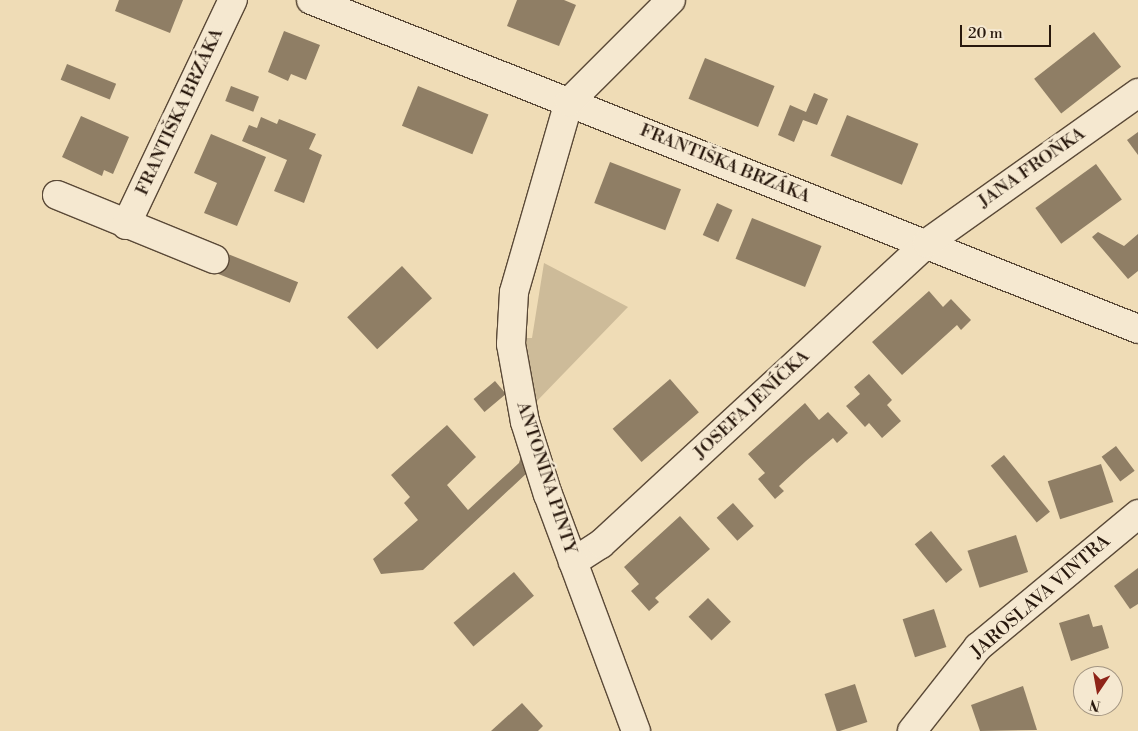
<!DOCTYPE html>
<meta charset="utf-8">
<style>
body{margin:0}
#map{position:relative;width:1138px;height:731px;overflow:hidden;background:#efdcb6;font-family:"Libre Bodoni",serif}
div>[style]{position:absolute}
.green>*{inset:0;background:#cdbb99}
.building>*{inset:0;background:#8f7e65;transform-origin:0 0}
.roads{filter:drop-shadow(1px 0 #5a4937) drop-shadow(-1px 0 #5a4937) drop-shadow(0 1px #5a4937) drop-shadow(0 -1px #5a4937)}
.minor>*{height:28px;margin:-14px;padding:0 14px;transform-origin:14px;border-radius:14px;background:#f5e8d0}
span{translate:-50% -50%;white-space:nowrap;text-align:center;line-height:1.15;-webkit-text-stroke:4.5px #f5e8d0;paint-order:stroke}
.street-label{font-size:18px;color:#28180d}
.north{position:absolute;left:1073px;top:666px;width:50px;height:50px;box-sizing:border-box;background:#f5e8d0;border:1px solid #a39582;border-radius:50%;rotate:192deg;font-size:14px;font-weight:700;line-height:20px;text-align:center;color:#28180d}
.north::after{content:'';display:block;margin:auto;width:18px;height:22px;background:#8f2418;clip-path:polygon(50% 0,100% 100%,50% 72%,0 100%)}
.scale{position:absolute;left:960px;top:25px;width:91px;height:22px;box-sizing:border-box;border:2px solid #28180d;border-top:0;padding-left:6px;font-size:15px;line-height:18px;white-space:nowrap;color:#28180d;-webkit-text-stroke:4px #f5e8d0;paint-order:stroke}
</style>
<div id="map">
<div class="green">
<div style="clip-path:polygon(544px 263px,628px 307px,535px 403px,526px 338px,532px 338px)"></div>
</div>
<div class="building">
<div style="clip-path:polygon(119px 0,183px 0,170px 33px,115px 11px)"></div>
<div style="clip-path:polygon(517px 0,564px 0,576px 5px,559px 46px,507px 26px)"></div>
<div style="clip-path:polygon(284px 31px,320px 45px,306px 80px,291px 74px,288px 81px,268px 72px)"></div>
<div style="left:1094px;top:32px;width:44px;height:76px;rotate:52deg"></div>
<div style="left:705px;top:58px;width:75px;height:44px;rotate:22deg"></div>
<div style="left:67px;top:64px;width:53px;height:17px;rotate:22deg"></div>
<div style="left:231px;top:86px;width:30px;height:16px;rotate:21deg"></div>
<div style="left:418px;top:86px;width:76px;height:43px;rotate:22deg"></div>
<div style="clip-path:polygon(814px 93px,828px 99px,817px 125px,803px 120px,794px 142px,778px 135px,790px 105px,806px 112px)"></div>
<div style="left:847px;top:115px;width:77px;height:44px;rotate:22deg"></div>
<div style="clip-path:polygon(81px 116px,129px 137px,113px 174px,104px 170px,102px 176px,62px 157px)"></div>
<div style="clip-path:polygon(261px 117px,277px 124px,279px 119px,316px 134px,309px 149px,322px 155px,304px 203px,274px 191px,287px 160px,242px 141px,249px 125px,257px 128px)"></div>
<div style="clip-path:polygon(1138px 132px,1138px 155px,1127px 140px)"></div>
<div style="clip-path:polygon(211px 134px,266px 157px,237px 226px,204px 213px,217px 183px,194px 173px)"></div>
<div style="left:610px;top:162px;width:76px;height:44px;rotate:21deg"></div>
<div style="left:1096px;top:164px;width:44px;height:75px;rotate:54deg"></div>
<div style="left:717px;top:203px;width:17px;height:35px;rotate:24deg"></div>
<div style="left:752px;top:218px;width:75px;height:44px;rotate:22deg"></div>
<div style="clip-path:polygon(1098px 232px,1124px 246px,1138px 234px,1138px 271px,1128px 279px,1092px 237px)"></div>
<div style="left:223px;top:252px;width:81px;height:22px;rotate:22deg"></div>
<div style="left:402px;top:266px;width:44px;height:75px;rotate:47deg"></div>
<div style="clip-path:polygon(929px 291px,943px 307px,951px 299px,971px 320px,961px 330px,957px 325px,902px 375px,872px 342px)"></div>
<div style="clip-path:polygon(869px 374px,892px 400px,887px 405px,901px 421px,882px 438px,869px 423px,865px 427px,846px 406px,860px 394px,854px 387px)"></div>
<div style="left:670px;top:379px;width:44px;height:76px;rotate:49deg"></div>
<div style="left:495px;top:381px;width:17px;height:28px;rotate:50deg"></div>
<div style="clip-path:polygon(805px 403px,819px 420px,828px 412px,848px 433px,837px 443px,833px 438px,806px 461px,779px 486px,784px 491px,775px 499px,758px 479px,765px 473px,748px 454px)"></div>
<div style="clip-path:polygon(447px 425px,476px 457px,447px 485px,468px 510px,519px 463px,522px 453px,527px 473px,423px 570px,381px 574px,373px 559px,418px 520px,404px 503px,410px 497px,391px 475px)"></div>
<div style="left:1116px;top:446px;width:31px;height:18px;rotate:53deg"></div>
<div style="left:1004px;top:455px;width:73px;height:17px;rotate:51deg"></div>
<div style="left:1101px;top:464px;width:40px;height:56px;rotate:72deg"></div>
<div style="left:733px;top:503px;width:31px;height:22px;rotate:48deg"></div>
<div style="clip-path:polygon(680px 516px,710px 549px,655px 598px,659px 602px,649px 611px,631px 591px,639px 584px,624px 567px)"></div>
<div style="left:931px;top:531px;width:50px;height:21px;rotate:51deg"></div>
<div style="left:1016px;top:535px;width:39px;height:51px;rotate:72deg"></div>
<div style="clip-path:polygon(1138px 568px,1138px 604px,1130px 609px,1114px 586px)"></div>
<div style="left:514px;top:572px;width:31px;height:79px;rotate:50deg"></div>
<div style="left:708px;top:598px;width:33px;height:27px;rotate:46deg"></div>
<div style="left:934px;top:609px;width:40px;height:33px;rotate:72deg"></div>
<div style="clip-path:polygon(1089px 614px,1093px 627px,1102px 625px,1109px 648px,1071px 661px,1059px 623px)"></div>
<div style="left:855px;top:684px;width:40px;height:32px;rotate:72deg"></div>
<div style="clip-path:polygon(1023px 686px,1037px 730px,980px 731px,971px 705px)"></div>
<div style="clip-path:polygon(522px 703px,543px 726px,538px 731px,491px 731px)"></div>
</div>
<div class="roads">
<div class="minor">
<div style="left:311px;top:0;width:890px;rotate:21.69deg"></div>
<div style="left:57px;top:195px;width:170px;rotate:22.2deg"></div>
<div style="left:126px;top:225px;width:249px;rotate:-64.6deg"></div>
<div style="left:573px;top:562px;width:33px;rotate:-33deg"></div>
<div style="left:601px;top:544px;width:444px;rotate:-42.7deg"></div>
<div style="left:927px;top:243px;width:259px;rotate:-35.4deg"></div>
<div style="left:636px;top:731px;width:252px;rotate:-110.4deg"></div>
<div style="left:548px;top:495px;width:77px;rotate:-107.5deg"></div>
<div style="left:525px;top:422px;width:79px;rotate:-100.2deg"></div>
<div style="left:511px;top:344px;width:52px;rotate:-86.7deg"></div>
<div style="left:514px;top:292px;width:198px;rotate:-73.9deg"></div>
<div style="left:569px;top:102px;width:144px;rotate:-45deg"></div>
<div style="left:912px;top:731px;width:107px;rotate:-51.8deg"></div>
<div style="left:978px;top:647px;width:208px;rotate:-39.7deg"></div>
</div>
</div>
<div class="street-label">
<span style="left:180px;top:112px;rotate:-65deg">FRANTIŠKA BRZÁKA</span>
<span style="left:725px;top:164px;rotate:22deg">FRANTIŠKA BRZÁKA</span>
<span style="left:1032px;top:168px;rotate:-35deg">JANA FROŇKA</span>
<span style="left:752px;top:405px;rotate:-43deg">JOSEFA JENÍČKA</span>
<span style="left:546px;top:478px;rotate:72deg">ANTONÍNA PINTY</span>
<span style="left:1041px;top:597px;rotate:-41deg">JAROSLAVA VINTRA</span>
</div>
<div class="north">N</div>
<div class="scale">20 m</div>
</div>
